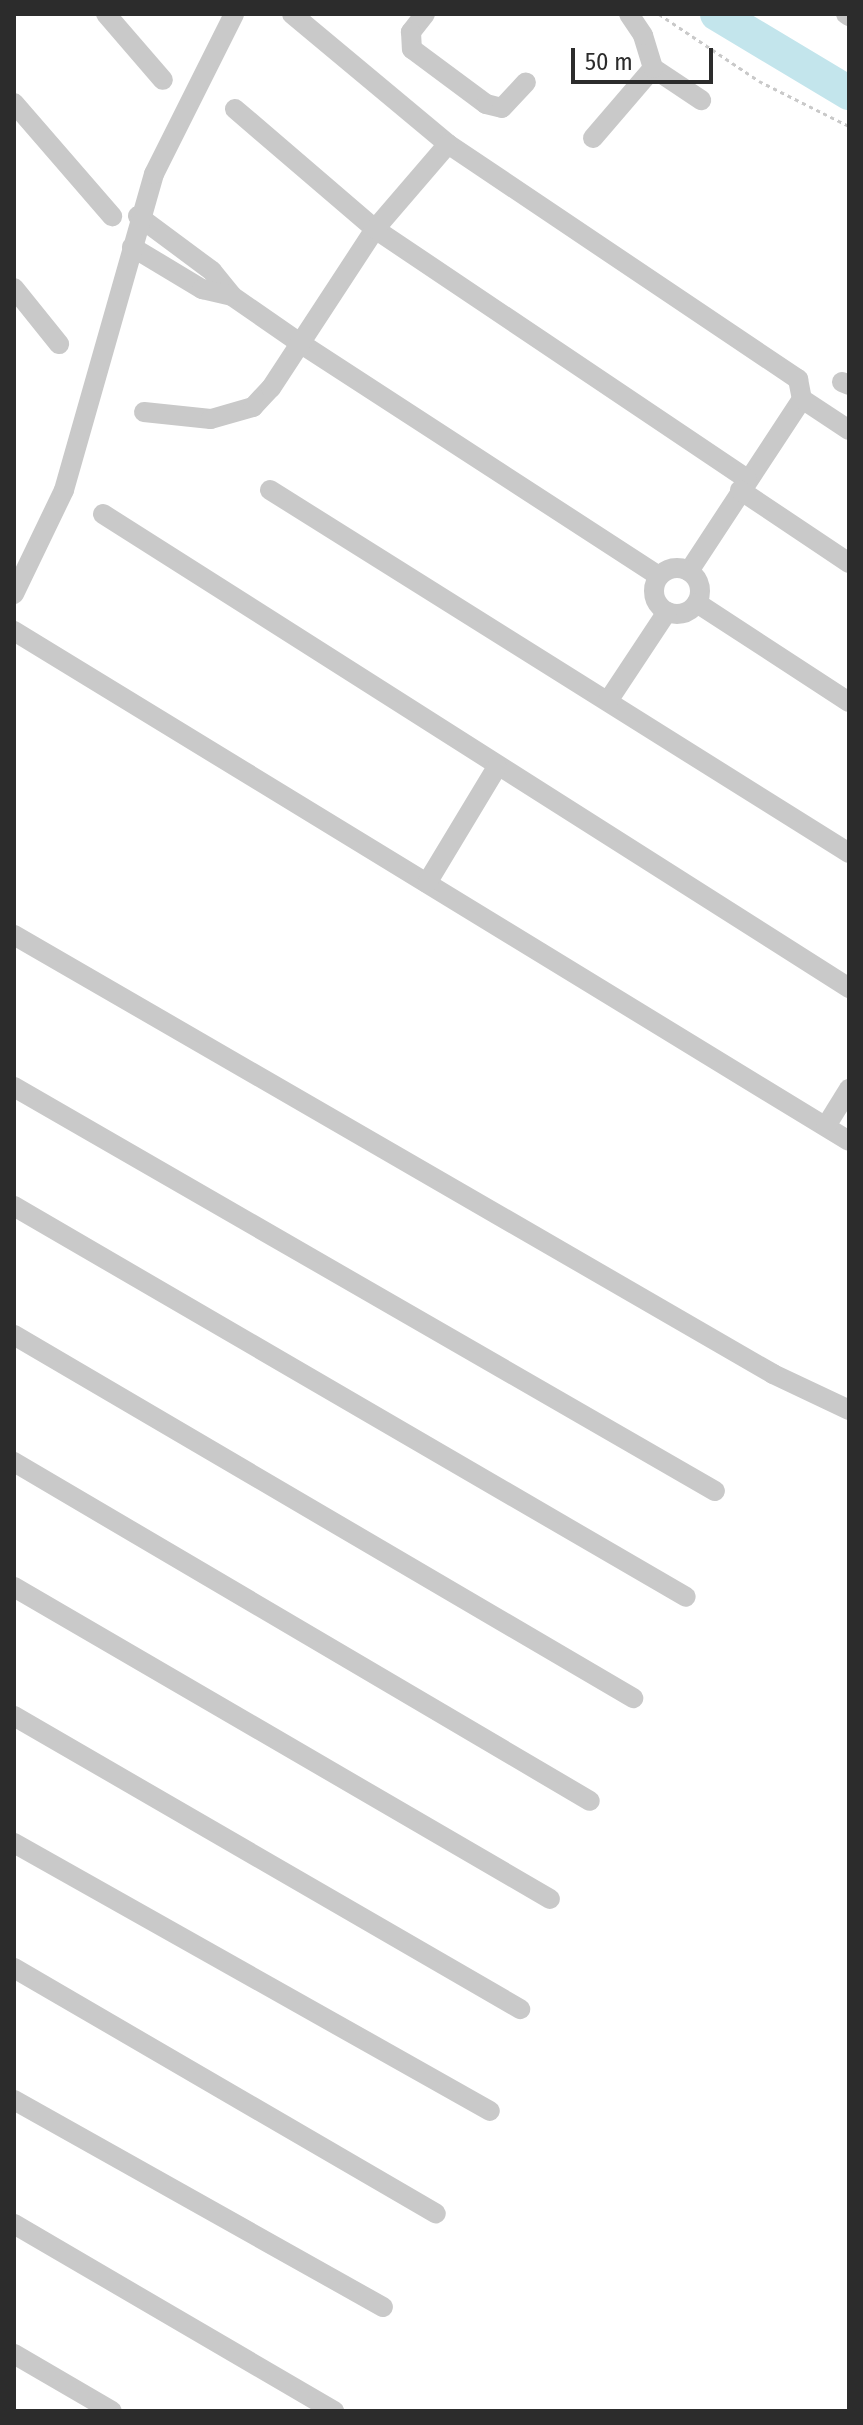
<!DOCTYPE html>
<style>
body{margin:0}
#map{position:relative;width:863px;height:2425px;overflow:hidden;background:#fff;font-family:"Fira Sans Condensed",sans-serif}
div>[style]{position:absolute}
.river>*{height:34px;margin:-17px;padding:0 17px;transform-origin:17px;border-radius:17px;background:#c3e5ec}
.path>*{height:3px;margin-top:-1.5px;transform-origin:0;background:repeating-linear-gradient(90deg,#c9c9c9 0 4px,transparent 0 8px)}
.street>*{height:20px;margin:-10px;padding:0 10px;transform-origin:10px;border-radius:10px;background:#c9c9c9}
.street>.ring{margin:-10px;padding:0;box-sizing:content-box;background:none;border:20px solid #c9c9c9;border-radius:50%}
span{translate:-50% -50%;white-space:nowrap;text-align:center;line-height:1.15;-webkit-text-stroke:8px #fff;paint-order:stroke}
.frame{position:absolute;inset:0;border:16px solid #2c2c2c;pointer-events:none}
.scale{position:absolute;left:571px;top:48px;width:142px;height:36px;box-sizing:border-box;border:4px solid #2c2c2c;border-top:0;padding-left:10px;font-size:24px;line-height:28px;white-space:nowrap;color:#2c2c2c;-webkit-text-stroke:6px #fff;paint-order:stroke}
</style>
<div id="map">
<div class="river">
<div style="left:717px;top:14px;width:154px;rotate:30.9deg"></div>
</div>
<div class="path">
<div style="left:659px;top:14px;width:120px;rotate:33.8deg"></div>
<div style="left:759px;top:81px;width:101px;rotate:26.6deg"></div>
</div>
<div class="street">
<div style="left:106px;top:14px;width:87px;rotate:49.2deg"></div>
<div style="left:292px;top:14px;width:203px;rotate:39.8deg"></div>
<div style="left:448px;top:144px;width:422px;rotate:33.9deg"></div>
<div style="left:798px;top:379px;width:20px;rotate:79deg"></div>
<div style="left:802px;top:399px;width:206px;rotate:123.3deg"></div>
<div style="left:425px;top:14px;width:23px;rotate:128deg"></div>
<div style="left:411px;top:32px;width:17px;rotate:87deg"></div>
<div style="left:412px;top:49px;width:92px;rotate:36.6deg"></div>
<div style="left:486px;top:104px;width:16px;rotate:14deg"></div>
<div style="left:502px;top:108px;width:35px;rotate:-47deg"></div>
<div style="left:846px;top:14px;width:4px;rotate:34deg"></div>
<div style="left:653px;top:68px;width:58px;rotate:33.7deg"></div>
<div style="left:14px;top:103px;width:150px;rotate:49.1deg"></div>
<div style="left:235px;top:109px;width:184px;rotate:40.6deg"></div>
<div style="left:375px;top:229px;width:448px;rotate:33.9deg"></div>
<div style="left:593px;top:138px;width:92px;rotate:-49.4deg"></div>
<div style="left:653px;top:68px;width:34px;rotate:-107deg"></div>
<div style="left:643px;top:35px;width:25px;rotate:-124deg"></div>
<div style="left:138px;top:216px;width:92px;rotate:36.6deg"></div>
<div style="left:212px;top:271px;width:32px;rotate:51deg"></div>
<div style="left:232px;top:296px;width:83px;rotate:34.7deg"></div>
<div style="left:300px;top:343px;width:428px;rotate:33deg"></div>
<div style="left:132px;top:247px;width:82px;rotate:31deg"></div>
<div style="left:202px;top:289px;width:31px;rotate:13deg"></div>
<div style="left:14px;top:288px;width:72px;rotate:51.2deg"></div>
<div style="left:842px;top:382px;width:8px;rotate:23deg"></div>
<div style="left:802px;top:399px;width:56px;rotate:33.4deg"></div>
<div style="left:144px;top:412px;width:67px;rotate:6deg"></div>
<div style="left:211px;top:419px;width:44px;rotate:-15.9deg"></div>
<div style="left:253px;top:407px;width:26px;rotate:-47deg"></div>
<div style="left:271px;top:388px;width:190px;rotate:-56.8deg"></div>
<div style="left:375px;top:229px;width:112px;rotate:-49.3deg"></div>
<div style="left:270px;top:490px;width:683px;rotate:32.09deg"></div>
<div style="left:740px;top:490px;width:131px;rotate:33.8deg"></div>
<div style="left:103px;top:514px;width:884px;rotate:32.43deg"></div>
<div class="ring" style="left:654px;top:568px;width:26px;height:26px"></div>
<div style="left:14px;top:594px;width:115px;rotate:-64.3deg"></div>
<div style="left:64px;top:490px;width:329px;rotate:-74.1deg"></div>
<div style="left:154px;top:174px;width:179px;rotate:-63.4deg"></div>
<div style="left:697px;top:603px;width:181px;rotate:33.1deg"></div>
<div style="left:14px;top:631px;width:978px;rotate:31.42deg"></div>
<div style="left:608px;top:701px;width:107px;rotate:-56.5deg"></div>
<div style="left:427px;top:883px;width:135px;rotate:-58.9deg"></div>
<div style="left:14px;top:935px;width:877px;rotate:30.04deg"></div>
<div style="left:773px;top:1374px;width:84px;rotate:25.3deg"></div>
<div style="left:14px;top:1087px;width:809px;rotate:29.96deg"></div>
<div style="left:826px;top:1126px;width:44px;rotate:-58.1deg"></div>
<div style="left:14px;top:1206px;width:777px;rotate:30.19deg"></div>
<div style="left:14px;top:1335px;width:718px;rotate:30.39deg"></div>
<div style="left:14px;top:1462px;width:668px;rotate:30.48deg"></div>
<div style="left:14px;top:1587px;width:620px;rotate:30.2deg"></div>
<div style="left:14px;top:1716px;width:585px;rotate:30.07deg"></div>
<div style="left:14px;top:1843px;width:546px;rotate:29.38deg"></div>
<div style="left:14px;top:1968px;width:488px;rotate:30.2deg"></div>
<div style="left:14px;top:2100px;width:423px;rotate:29.3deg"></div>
<div style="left:14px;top:2224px;width:371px;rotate:30.3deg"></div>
<div style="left:14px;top:2354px;width:113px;rotate:30.2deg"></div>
</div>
<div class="frame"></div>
<div class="scale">50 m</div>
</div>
